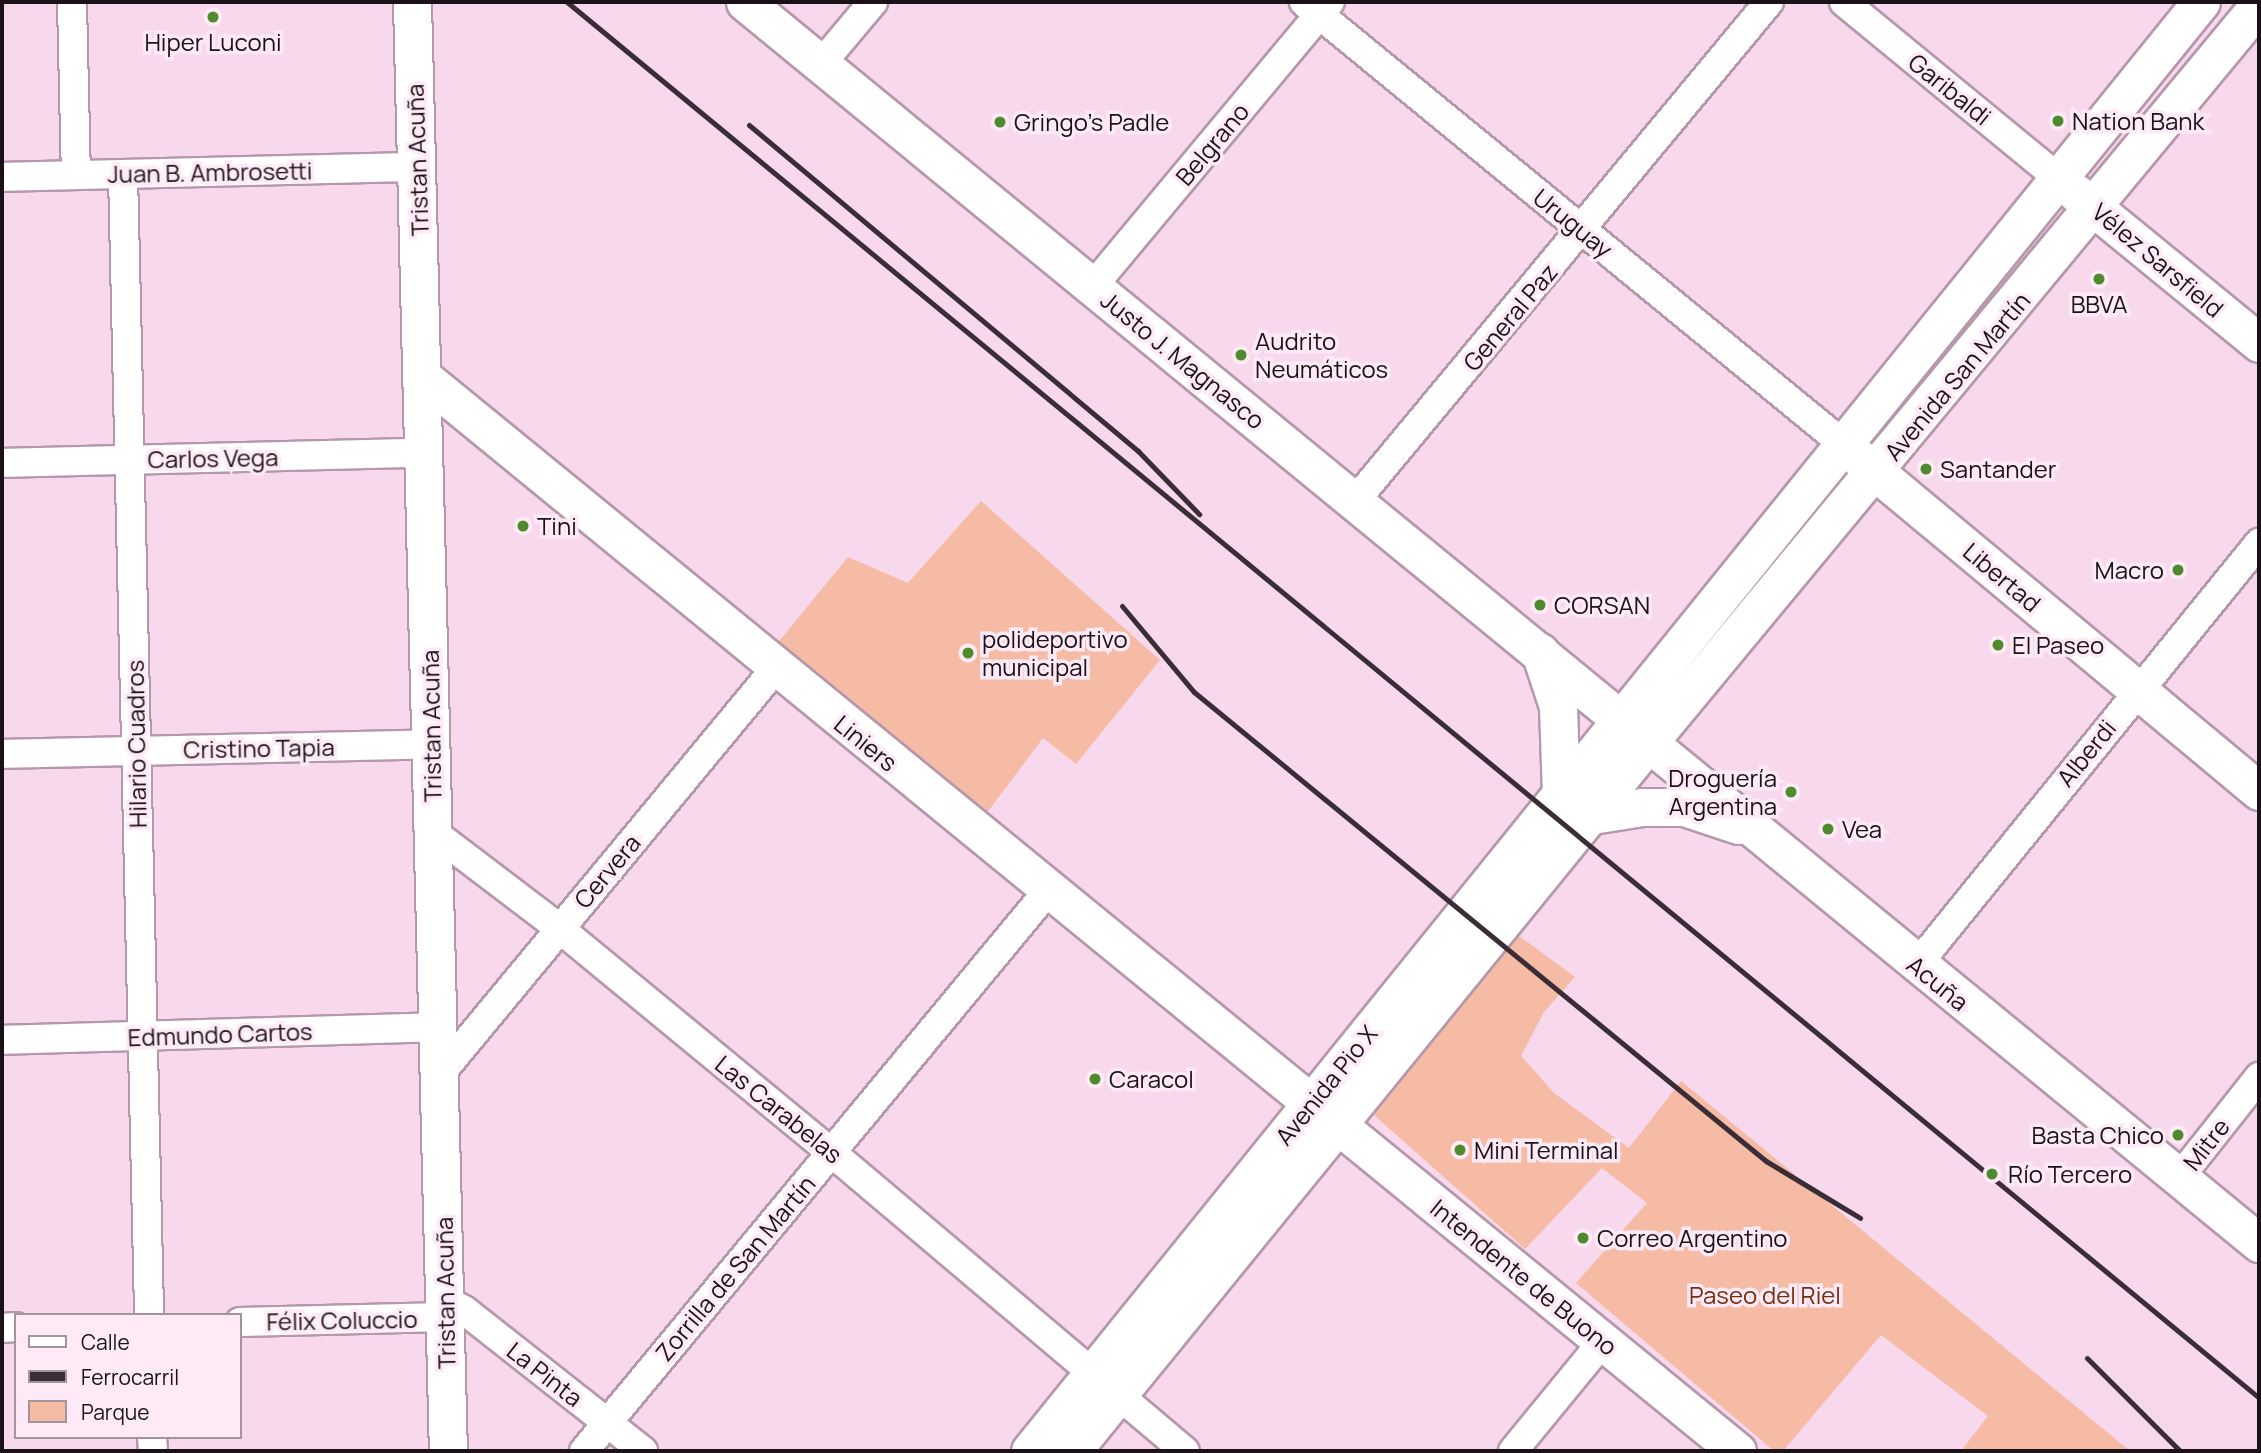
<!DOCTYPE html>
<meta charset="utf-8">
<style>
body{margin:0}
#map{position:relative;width:2261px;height:1453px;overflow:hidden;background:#f7d8ec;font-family:Manrope,sans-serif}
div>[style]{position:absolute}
.green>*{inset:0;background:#f5bba4}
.roads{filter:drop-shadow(2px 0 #b598ab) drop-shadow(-2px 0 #b598ab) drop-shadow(0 2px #b598ab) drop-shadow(0 -2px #b598ab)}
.minor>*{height:28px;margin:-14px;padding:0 14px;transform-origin:14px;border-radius:14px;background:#fff}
.major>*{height:37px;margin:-18.5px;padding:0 18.5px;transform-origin:18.5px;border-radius:18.5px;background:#fff}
.rail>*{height:5px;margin:-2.5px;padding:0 2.5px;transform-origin:2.5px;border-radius:2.5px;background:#3a2d36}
.dots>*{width:19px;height:19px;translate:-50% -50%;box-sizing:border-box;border:4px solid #fdeaf6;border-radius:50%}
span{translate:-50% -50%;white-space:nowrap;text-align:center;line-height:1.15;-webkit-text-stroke:7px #fdeaf6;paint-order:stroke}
.poi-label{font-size:24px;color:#1b1118}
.left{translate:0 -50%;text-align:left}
.right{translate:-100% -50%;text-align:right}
.street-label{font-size:24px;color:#1b1118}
.park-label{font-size:24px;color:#762f0e}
.frame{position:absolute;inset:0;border:4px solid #1b1118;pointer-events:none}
.legend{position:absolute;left:14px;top:1313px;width:228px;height:126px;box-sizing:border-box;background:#fdeaf6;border:2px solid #a3939d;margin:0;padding:9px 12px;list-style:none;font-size:21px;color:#1b1118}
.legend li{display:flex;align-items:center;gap:14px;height:35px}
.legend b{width:35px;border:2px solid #a3939d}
</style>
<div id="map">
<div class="green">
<div style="clip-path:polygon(981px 501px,1160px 660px,1076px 764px,1043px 738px,986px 814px,776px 645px,848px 557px,908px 583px)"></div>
<div style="clip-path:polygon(1503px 924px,1575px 977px,1544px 1012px,1521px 1056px,1554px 1093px,1629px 1148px,1681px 1081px,2130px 1451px,1961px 1451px,1988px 1416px,1881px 1335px,1783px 1451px,1774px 1451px,1576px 1283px,1647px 1203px,1602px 1168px,1525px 1249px,1358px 1101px)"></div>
</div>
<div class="roads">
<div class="minor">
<div style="left:72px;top:2px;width:173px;rotate:88.7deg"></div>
<div style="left:1304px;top:2px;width:696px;rotate:39.34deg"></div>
<div style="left:1844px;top:2px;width:276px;rotate:39.4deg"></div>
<div style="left:821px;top:64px;width:81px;rotate:-50deg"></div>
<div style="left:123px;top:174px;width:1141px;rotate:88.69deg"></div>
<div style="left:2px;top:177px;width:415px;rotate:-1.4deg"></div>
<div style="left:1093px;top:286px;width:370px;rotate:-50.2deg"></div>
<div style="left:2px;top:463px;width:423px;rotate:-1.4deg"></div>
<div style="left:1355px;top:501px;width:648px;rotate:-50.32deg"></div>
<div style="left:2px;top:754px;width:431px;rotate:-1.3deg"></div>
<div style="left:433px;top:832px;width:158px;rotate:37.3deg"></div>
<div style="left:559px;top:928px;width:352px;rotate:39.5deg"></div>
<div style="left:831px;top:1152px;width:463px;rotate:40.2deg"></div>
<div style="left:1916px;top:966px;width:545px;rotate:-50.96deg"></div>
<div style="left:2px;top:1040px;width:436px;rotate:-1.7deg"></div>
<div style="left:440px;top:1074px;width:526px;rotate:-50.4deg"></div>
<div style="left:2179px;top:1178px;width:129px;rotate:-51.6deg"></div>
<div style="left:444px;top:1299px;width:23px;rotate:29deg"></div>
<div style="left:464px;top:1310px;width:228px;rotate:38.2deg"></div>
<div style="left:240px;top:1322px;width:205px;rotate:-1.4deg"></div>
<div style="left:2px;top:1328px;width:14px;rotate:-4deg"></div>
<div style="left:152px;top:1437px;width:14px;rotate:86deg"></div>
<div style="left:584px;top:1451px;width:726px;rotate:-50.37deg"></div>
<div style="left:1513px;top:1451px;width:142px;rotate:-50.7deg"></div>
</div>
<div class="major">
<div style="left:412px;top:2px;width:1449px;rotate:88.58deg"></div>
<div style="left:745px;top:2px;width:1958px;rotate:39.34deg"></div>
<div style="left:2076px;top:193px;width:237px;rotate:39.3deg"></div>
<div style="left:424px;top:378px;width:1696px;rotate:39.26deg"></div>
<div style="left:1859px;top:458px;width:520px;rotate:39.78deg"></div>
<div style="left:1540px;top:652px;width:57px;rotate:71.6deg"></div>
<div style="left:1558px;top:706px;width:89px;rotate:88.1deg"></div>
<div style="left:1592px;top:815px;width:51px;rotate:-9.1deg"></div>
<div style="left:1642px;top:807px;width:42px"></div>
<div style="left:1684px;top:807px;width:57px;rotate:18.4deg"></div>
<div style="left:1030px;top:1451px;width:1863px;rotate:-51.06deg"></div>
<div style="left:1072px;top:1451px;width:914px;rotate:-50.86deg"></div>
<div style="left:1649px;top:742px;width:957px;rotate:-50.39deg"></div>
</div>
</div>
<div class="rail">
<div style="left:567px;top:2px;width:2194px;rotate:39.52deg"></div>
<div style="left:749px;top:125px;width:508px;rotate:39.96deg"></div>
<div style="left:1138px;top:451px;width:88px;rotate:45.9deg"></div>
<div style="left:1122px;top:606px;width:112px;rotate:50.1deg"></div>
<div style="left:1194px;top:692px;width:740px;rotate:39.35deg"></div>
<div style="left:1766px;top:1161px;width:110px;rotate:31.2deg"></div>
<div style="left:2087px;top:1358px;width:132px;rotate:45deg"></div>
</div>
<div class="dots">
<div style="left:213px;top:17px;background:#4d8b2c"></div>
<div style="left:2058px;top:121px;background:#4d8b2c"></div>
<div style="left:1000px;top:122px;background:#4d8b2c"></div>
<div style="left:2099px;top:279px;background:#4d8b2c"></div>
<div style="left:1241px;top:355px;background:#4d8b2c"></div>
<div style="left:1926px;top:469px;background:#4d8b2c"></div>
<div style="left:523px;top:526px;background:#4d8b2c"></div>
<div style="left:2178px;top:570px;background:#4d8b2c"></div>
<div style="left:1540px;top:605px;background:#4d8b2c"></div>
<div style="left:1998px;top:645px;background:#4d8b2c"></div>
<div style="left:968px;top:653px;background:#4d8b2c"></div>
<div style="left:1791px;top:792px;background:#4d8b2c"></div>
<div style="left:1828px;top:829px;background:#4d8b2c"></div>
<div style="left:1095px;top:1079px;background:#4d8b2c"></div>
<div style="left:2178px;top:1135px;background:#4d8b2c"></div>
<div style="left:1460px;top:1150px;background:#4d8b2c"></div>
<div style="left:1992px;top:1174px;background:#4d8b2c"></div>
<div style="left:1583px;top:1238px;background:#4d8b2c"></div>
</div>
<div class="poi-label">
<span style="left:213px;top:42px">Hiper Luconi</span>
<span class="left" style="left:2072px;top:121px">Nation Bank</span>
<span class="left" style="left:1014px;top:122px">Gringo's Padle</span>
<span style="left:2099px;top:304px">BBVA</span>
<span class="left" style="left:1255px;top:355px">Audrito<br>Neumáticos</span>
<span class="left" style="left:1940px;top:469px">Santander</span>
<span class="left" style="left:537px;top:526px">Tini</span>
<span class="right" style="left:2164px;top:570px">Macro</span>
<span class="left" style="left:1554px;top:605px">CORSAN</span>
<span class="left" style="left:982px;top:653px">polideportivo<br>municipal</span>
<span class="left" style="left:2012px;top:645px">El Paseo</span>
<span class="right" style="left:1777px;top:792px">Droguería<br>Argentina</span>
<span class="left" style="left:1842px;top:829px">Vea</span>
<span class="left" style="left:1109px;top:1079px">Caracol</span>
<span class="right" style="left:2164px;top:1135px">Basta Chico</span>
<span class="left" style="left:1474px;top:1150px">Mini Terminal</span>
<span class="left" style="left:2008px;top:1174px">Río Tercero</span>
<span class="left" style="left:1597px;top:1238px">Correo Argentino</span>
</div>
<div class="street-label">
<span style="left:1950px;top:89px;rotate:39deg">Garibaldi</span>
<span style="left:1212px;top:144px;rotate:-50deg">Belgrano</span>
<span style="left:417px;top:160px;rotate:-92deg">Tristan Acuña</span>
<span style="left:210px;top:172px;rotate:-1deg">Juan B. Ambrosetti</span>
<span style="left:1573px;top:223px;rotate:39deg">Uruguay</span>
<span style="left:2158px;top:260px;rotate:40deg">Vélez Sarsfield</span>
<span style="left:1510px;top:317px;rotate:-50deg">General Paz</span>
<span style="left:1183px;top:360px;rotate:39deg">Justo J. Magnasco</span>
<span style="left:1957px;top:376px;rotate:-50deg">Avenida San Martín</span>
<span style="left:213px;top:458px;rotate:-1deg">Carlos Vega</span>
<span style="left:2002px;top:577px;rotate:40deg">Libertad</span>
<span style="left:431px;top:726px;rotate:-91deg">Tristan Acuña</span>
<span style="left:866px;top:743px;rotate:39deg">Liniers</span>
<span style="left:136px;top:744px;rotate:-91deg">Hilario Cuadros</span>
<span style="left:259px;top:748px;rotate:-1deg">Cristino Tapia</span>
<span style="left:2086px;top:753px;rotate:-51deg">Alberdi</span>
<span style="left:607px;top:871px;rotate:-50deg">Cervera</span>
<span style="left:1938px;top:983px;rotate:39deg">Acuña</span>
<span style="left:220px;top:1034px;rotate:-2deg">Edmundo Cartos</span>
<span style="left:1326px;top:1085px;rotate:-51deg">Avenida Pio X</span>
<span style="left:779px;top:1109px;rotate:39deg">Las Carabelas</span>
<span style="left:2206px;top:1144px;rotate:-52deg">Mitre</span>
<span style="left:735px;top:1268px;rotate:-50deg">Zorrilla de San Martín</span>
<span style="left:1524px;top:1277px;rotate:39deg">Intendente de Buono</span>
<span style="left:445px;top:1293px;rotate:-91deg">Tristan Acuña</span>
<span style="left:342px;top:1320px;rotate:-1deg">Félix Coluccio</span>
<span style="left:545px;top:1374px;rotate:38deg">La Pinta</span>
</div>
<div class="park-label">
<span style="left:1765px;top:1295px">Paseo del Riel</span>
</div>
<div class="frame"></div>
<ul class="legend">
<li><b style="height:9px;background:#fff"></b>Calle</li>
<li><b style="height:9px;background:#3a2d36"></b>Ferrocarril</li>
<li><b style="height:19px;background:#f5bba4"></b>Parque</li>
</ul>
</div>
